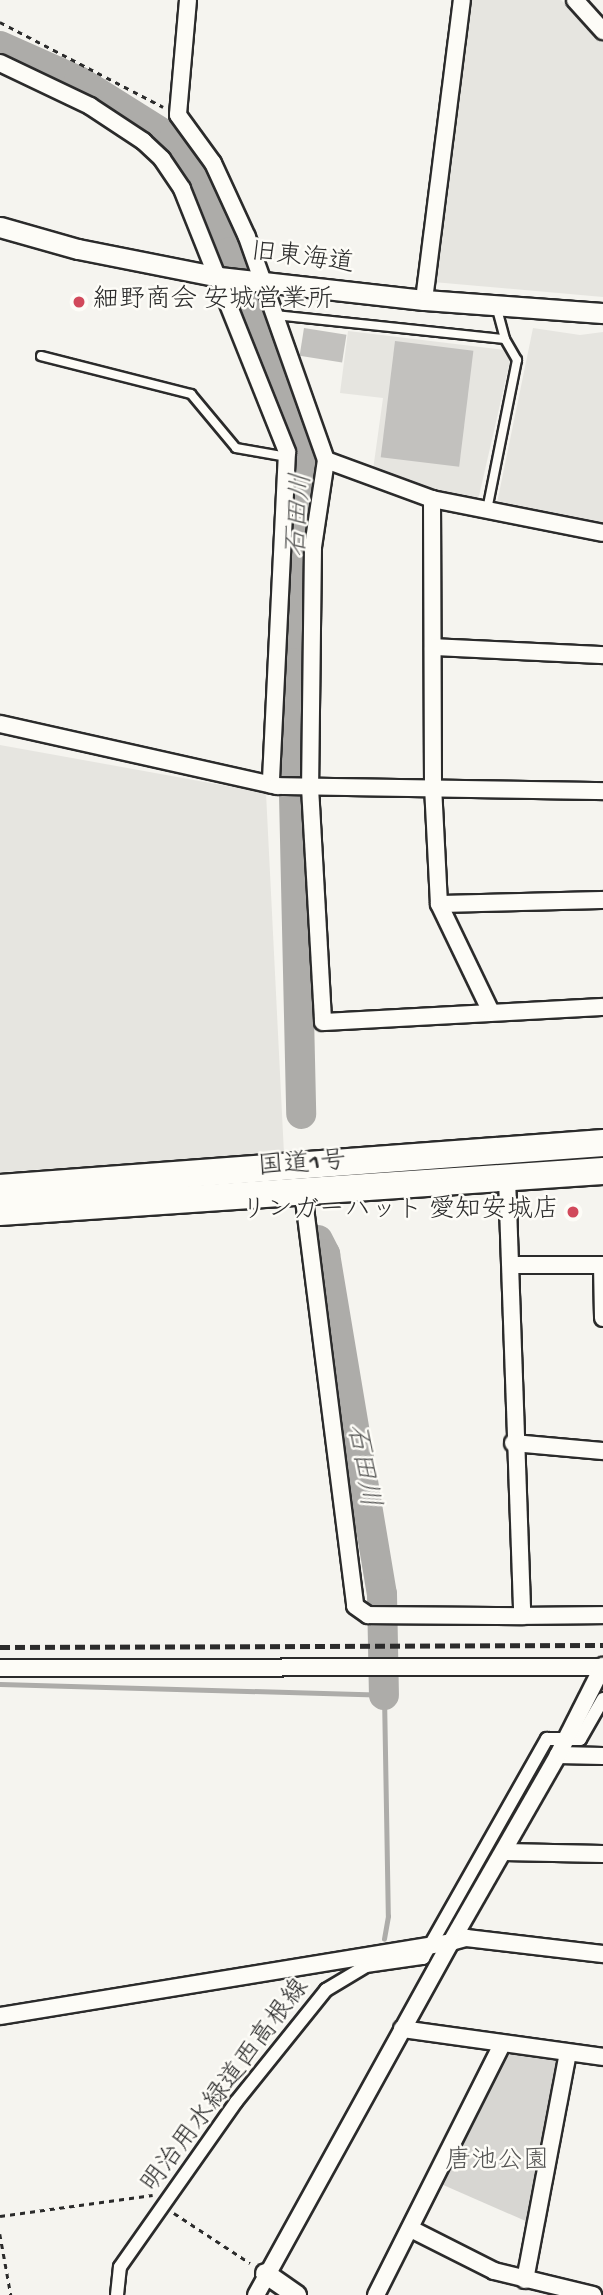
<!DOCTYPE html>
<meta charset="utf-8">
<style>
body{margin:0}
#map{position:relative;width:603px;height:2295px;overflow:hidden;background:#f5f4ef;font-family:"Gochi Hand","Klee One",sans-serif}
div>[style]{position:absolute}
.built>*{inset:0;background:#e6e5e0}
.green>*{inset:0;background:#d7d6d2}
.stream>*{height:5px;margin:-2.5px;padding:0 2.5px;transform-origin:2.5px;border-radius:2.5px;background:#adaca9}
.river>*{height:30px;margin:-15px;padding:0 15px;transform-origin:15px;border-radius:15px;background:#adaca9}
.building>*{inset:0;background:#c2c1be;transform-origin:0 0}
.path>*{height:2.5px;margin-top:-1.25px;transform-origin:0;background:repeating-linear-gradient(90deg,#2b2b2b 0 5px,transparent 0 10px)}
.roads{filter:drop-shadow(2px 0 #2b2b2b) drop-shadow(-2px 0 #2b2b2b) drop-shadow(0 2px #2b2b2b) drop-shadow(0 -2px #2b2b2b)}
.service>*{height:8px;margin:-4px;padding:0 4px;transform-origin:4px;border-radius:4px;background:#fdfcf7}
.pedestrian>*{height:12px;margin:-6px;padding:0 6px;transform-origin:6px;border-radius:6px;background:#fdfcf7}
.minor>*{height:16px;margin:-8px;padding:0 8px;transform-origin:8px;border-radius:8px;background:#fdfcf7}
.tertiary>*{height:19px;margin:-9.5px;padding:0 9.5px;transform-origin:9.5px;border-radius:9.5px;background:#fdfcf7}
.trunk>*{height:26px;margin:-13px;padding:0 13px;transform-origin:13px;border-radius:13px;background:#fdfcf7}
.rail>*{height:5px;margin-top:-2.5px;transform-origin:0;background:repeating-linear-gradient(90deg,#2b2b2b 0 10px,transparent 0 15px)}
.dots>*{width:19px;height:19px;translate:-50% -50%;box-sizing:border-box;border:4px solid #fdfcf7;border-radius:50%}
span{translate:-50% -50%;white-space:nowrap;text-align:center;line-height:1.15;-webkit-text-stroke:5px #fdfcf7;paint-order:stroke}
.street-label{font-size:26px;color:#2b2b2b}
.poi-label{font-size:26px;color:#2b2b2b}
.left{translate:0 -50%;text-align:left}
.right{translate:-100% -50%;text-align:right}
.park-label{font-size:26px;color:#565655}
.water-label{font-size:28px;color:#585857;font-style:italic}
</style>
<div id="map">
<div class="built">
<div style="clip-path:polygon(466px 0,561px 0,603px 42px,603px 297px,433px 282px)"></div>
<div style="clip-path:polygon(533px 328px,580px 335px,603px 332px,603px 526px,497px 503px)"></div>
<div style="clip-path:polygon(348px 331px,505px 350px,510px 361px,479px 496px,473px 500px,433px 492px,373px 470px,383px 398px,340px 393px)"></div>
<div style="clip-path:polygon(0 745px,266px 793px,284px 1154px,0 1172px)"></div>
</div>
<div class="green">
<div style="clip-path:polygon(513px 2053px,554px 2058px,558px 2064px,528px 2222px,441px 2184px,506px 2057px)"></div>
</div>
<div class="stream">
<div style="left:0;top:1684px;width:384px;rotate:1.6deg"></div>
<div style="left:384px;top:1695px;width:221px;rotate:89deg"></div>
<div style="left:388px;top:1916px;width:23px;rotate:100deg"></div>
</div>
<div class="river">
<div style="left:0;top:46px;width:86px;rotate:23.9deg"></div>
<div style="left:79px;top:81px;width:111px;rotate:32.1deg"></div>
<div style="left:173px;top:140px;width:66px;rotate:59.9deg"></div>
<div style="left:206px;top:197px;width:60px;rotate:66.4deg"></div>
<div style="left:230px;top:252px;width:218px;rotate:69.6deg"></div>
<div style="left:306px;top:456px;width:208px;rotate:94.1deg"></div>
<div style="left:291px;top:663px;width:451px;rotate:88.7deg"></div>
<div style="left:318px;top:1240px;width:16px;rotate:63deg"></div>
<div style="left:325px;top:1254px;width:345px;rotate:80.5deg"></div>
<div style="left:382px;top:1594px;width:101px;rotate:88.9deg"></div>
</div>
<div class="building">
<div style="left:304px;top:328px;width:43px;height:28px;rotate:9deg"></div>
<div style="left:395px;top:341px;width:79px;height:117px;rotate:7deg"></div>
</div>
<div class="path">
<div style="left:0;top:22px;width:184px;rotate:27.5deg"></div>
<div style="left:174px;top:2213px;width:91px;rotate:33.3deg"></div>
<div style="left:0;top:2216px;width:154px;rotate:-7.8deg"></div>
<div style="left:0;top:2234px;width:62px;rotate:79.8deg"></div>
</div>
<div class="roads">
<div class="service">
<div style="left:275px;top:315px;width:231px;rotate:6deg"></div>
<div style="left:505px;top:339px;width:34px;rotate:-105deg"></div>
<div style="left:41px;top:356px;width:155px;rotate:14.2deg"></div>
<div style="left:191px;top:394px;width:70px;rotate:50.2deg"></div>
<div style="left:236px;top:448px;width:52px;rotate:10deg"></div>
<div style="left:487px;top:510px;width:153px;rotate:-78.7deg"></div>
<div style="left:517px;top:360px;width:24px;rotate:-120deg"></div>
</div>
<div class="pedestrian">
<div style="left:117px;top:2295px;width:28px;rotate:-84deg"></div>
<div style="left:120px;top:2267px;width:202px;rotate:-54.9deg"></div>
<div style="left:236px;top:2102px;width:144px;rotate:-51.2deg"></div>
<div style="left:326px;top:1990px;width:47px;rotate:-31deg"></div>
<div style="left:366px;top:1966px;width:58px;rotate:-8deg"></div>
<div style="left:423px;top:1958px;width:252px;rotate:-60.5deg"></div>
<div style="left:547px;top:1739px;width:33px"></div>
<div style="left:580px;top:1739px;width:46px;rotate:-60.1deg"></div>
</div>
<div class="minor">
<div style="left:188px;top:0;width:115px;rotate:95deg"></div>
<div style="left:178px;top:115px;width:59px;rotate:53.9deg"></div>
<div style="left:213px;top:163px;width:81px;rotate:65.3deg"></div>
<div style="left:247px;top:237px;width:237px;rotate:70.5deg"></div>
<div style="left:326px;top:460px;width:113px;rotate:20.2deg"></div>
<div style="left:432px;top:499px;width:174px;rotate:11.2deg"></div>
<div style="left:575px;top:0;width:42px;rotate:47.9deg"></div>
<div style="left:0;top:63px;width:100px;rotate:25.5deg"></div>
<div style="left:90px;top:106px;width:64px;rotate:33.4deg"></div>
<div style="left:143px;top:141px;width:26px;rotate:43deg"></div>
<div style="left:162px;top:159px;width:36px;rotate:56deg"></div>
<div style="left:182px;top:189px;width:283px;rotate:68.2deg"></div>
<div style="left:287px;top:452px;width:333px;rotate:92.8deg"></div>
<div style="left:424px;top:300px;width:302px;rotate:-82.8deg"></div>
<div style="left:326px;top:460px;width:88px;rotate:98.5deg"></div>
<div style="left:313px;top:547px;width:240px;rotate:90.7deg"></div>
<div style="left:310px;top:787px;width:235px;rotate:86.8deg"></div>
<div style="left:323px;top:1022px;width:280px;rotate:-3.1deg"></div>
<div style="left:432px;top:499px;width:287px;rotate:89.8deg"></div>
<div style="left:433px;top:786px;width:118px;rotate:87.1deg"></div>
<div style="left:439px;top:904px;width:120px;rotate:64.3deg"></div>
<div style="left:433px;top:647px;width:170px;rotate:2.7deg"></div>
<div style="left:0;top:724px;width:284px;rotate:12.6deg"></div>
<div style="left:277px;top:786px;width:326px;rotate:0.9deg"></div>
<div style="left:439px;top:904px;width:164px;rotate:-1.4deg"></div>
<div style="left:507px;top:1178px;width:438px;rotate:88deg"></div>
<div style="left:522px;top:1616px;width:81px;rotate:-0.7deg"></div>
<div style="left:303px;top:1192px;width:417px;rotate:82.8deg"></div>
<div style="left:355px;top:1606px;width:16px;rotate:35deg"></div>
<div style="left:368px;top:1615px;width:154px;rotate:0.4deg"></div>
<div style="left:512px;top:1265px;width:91px"></div>
<div style="left:602px;top:1265px;width:53px;rotate:88.9deg"></div>
<div style="left:513px;top:1443px;width:90px;rotate:5.1deg"></div>
<div style="left:0;top:1668px;width:600px;rotate:-0.1deg"></div>
<div style="left:558px;top:1755px;width:45px;rotate:1.3deg"></div>
<div style="left:504px;top:1852px;width:99px;rotate:1.2deg"></div>
<div style="left:0;top:2016px;width:457px;rotate:-9.3deg"></div>
<div style="left:451px;top:1942px;width:215px;rotate:-60.2deg"></div>
<div style="left:558px;top:1755px;width:100px;rotate:-63.2deg"></div>
<div style="left:402px;top:2029px;width:203px;rotate:7.9deg"></div>
<div style="left:411px;top:2229px;width:93px;rotate:26.8deg"></div>
<div style="left:494px;top:2271px;width:102px;rotate:13.6deg"></div>
<div style="left:525px;top:2280px;width:231px;rotate:-79.3deg"></div>
<div style="left:256px;top:2295px;width:403px;rotate:-61.1deg"></div>
<div style="left:451px;top:1942px;width:16px;rotate:-15deg"></div>
<div style="left:466px;top:1938px;width:138px;rotate:6.7deg"></div>
<div style="left:376px;top:2295px;width:280px;rotate:-63.3deg"></div>
</div>
<div class="tertiary">
<div style="left:0;top:227px;width:81px;rotate:15.8deg"></div>
<div style="left:78px;top:249px;width:144px;rotate:11.2deg"></div>
<div style="left:219px;top:277px;width:206px;rotate:6.4deg"></div>
<div style="left:424px;top:300px;width:179px;rotate:4.2deg"></div>
<div style="left:265px;top:2273px;width:38px;rotate:35deg"></div>
</div>
<div class="trunk">
<div style="left:0;top:1188px;width:605px;rotate:-4.27deg"></div>
<div style="left:0;top:1212px;width:604px;rotate:-3.89deg"></div>
</div>
</div>
<div class="rail">
<div style="left:0;top:1647px;width:603px;rotate:-0.19deg"></div>
</div>
<div class="dots">
<div style="left:79px;top:302px;background:#d1495b"></div>
<div style="left:573px;top:1212px;background:#d1495b"></div>
</div>
<div class="street-label">
<span style="left:302px;top:260px;rotate:7deg">旧東海道</span>
<span style="left:302px;top:1166px;rotate:-4deg">国道1号</span>
<span style="left:227px;top:2087px;rotate:-53deg">明治用水緑道西高根線</span>
</div>
<div class="poi-label">
<span class="left" style="left:93px;top:302px">細野商会 安城営業所</span>
<span class="right" style="left:559px;top:1212px">リンガーハット 愛知安城店</span>
</div>
<div class="park-label">
<span style="left:497px;top:2163px">唐池公園</span>
</div>
<div class="water-label">
<span style="left:301px;top:515px;rotate:-86deg">石田川</span>
<span style="left:361px;top:1466px;rotate:80deg">石田川</span>
</div>
</div>
